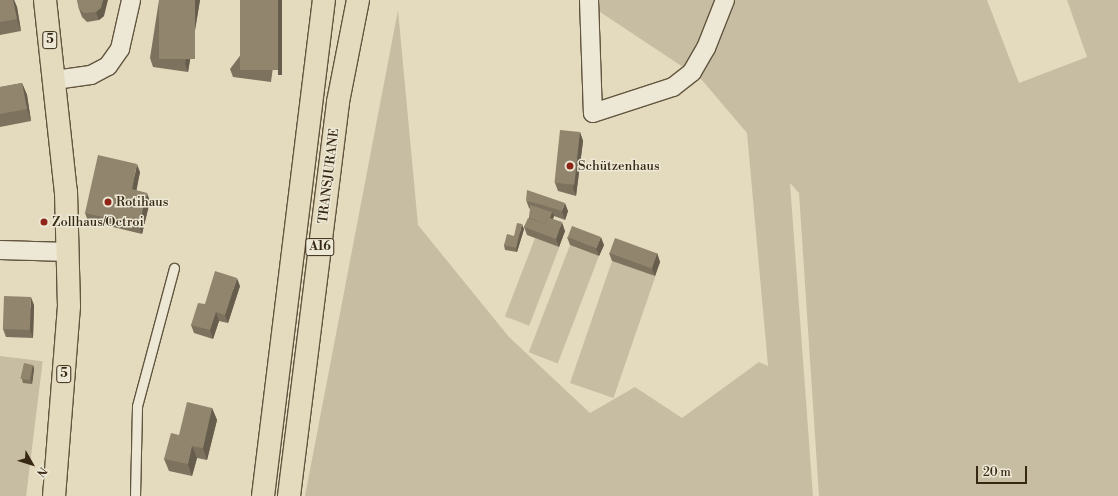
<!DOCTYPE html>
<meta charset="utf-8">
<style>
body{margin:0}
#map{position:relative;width:1118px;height:496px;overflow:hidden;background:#e4dbbf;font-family:"Libre Bodoni",serif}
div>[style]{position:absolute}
.green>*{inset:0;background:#c7bda2;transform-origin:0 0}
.roads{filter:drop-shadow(1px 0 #62553f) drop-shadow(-1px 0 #62553f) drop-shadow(0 1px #62553f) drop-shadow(0 -1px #62553f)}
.service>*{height:9px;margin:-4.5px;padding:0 4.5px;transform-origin:4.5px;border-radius:4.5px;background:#ede8d5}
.minor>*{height:18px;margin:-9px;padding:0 9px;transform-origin:9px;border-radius:9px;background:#ede8d5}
.primary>*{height:22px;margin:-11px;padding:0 11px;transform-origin:11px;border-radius:11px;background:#e4dbbf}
.motorway>*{height:22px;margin:-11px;padding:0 11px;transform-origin:11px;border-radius:11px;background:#e4dbbf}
.wall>*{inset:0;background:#7d725e}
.shaded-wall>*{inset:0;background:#665d4c;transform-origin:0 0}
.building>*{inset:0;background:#91856d;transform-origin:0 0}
.dots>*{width:11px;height:11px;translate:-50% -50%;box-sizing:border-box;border:2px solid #ede8d5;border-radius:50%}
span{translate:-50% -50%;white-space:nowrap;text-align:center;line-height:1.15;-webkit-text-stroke:3px #ede8d5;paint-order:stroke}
.shield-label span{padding:1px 3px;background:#ede8d5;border:1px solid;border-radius:3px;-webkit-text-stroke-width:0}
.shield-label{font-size:12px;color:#372814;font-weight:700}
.poi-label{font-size:13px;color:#372814}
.left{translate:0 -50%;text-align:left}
.street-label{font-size:13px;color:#372814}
.north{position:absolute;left:12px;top:444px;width:40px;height:40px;-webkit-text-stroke:3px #ede8d5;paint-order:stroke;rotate:129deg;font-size:11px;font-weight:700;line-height:16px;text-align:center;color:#372814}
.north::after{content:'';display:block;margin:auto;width:14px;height:18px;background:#372814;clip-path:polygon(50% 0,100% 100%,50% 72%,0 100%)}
.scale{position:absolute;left:976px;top:466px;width:51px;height:18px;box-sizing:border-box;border:2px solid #372814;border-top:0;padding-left:5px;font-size:12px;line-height:14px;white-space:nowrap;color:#372814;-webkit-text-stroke:3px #ede8d5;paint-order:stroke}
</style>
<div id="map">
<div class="green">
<div style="clip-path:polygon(582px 0,987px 0,1019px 83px,1087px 57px,1067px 0,1118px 0,1118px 496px,819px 496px,799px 193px,790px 183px,813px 496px,305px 496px,398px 10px,418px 225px,509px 337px,590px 413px,635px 387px,682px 418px,759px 362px,768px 366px,747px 133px,701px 79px)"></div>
<div style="left:535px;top:238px;width:26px;height:84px;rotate:21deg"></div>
<div style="left:570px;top:245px;width:31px;height:115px;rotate:21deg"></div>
<div style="left:612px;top:261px;width:46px;height:129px;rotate:19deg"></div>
<div style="left:0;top:356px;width:43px;height:140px;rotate:7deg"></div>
</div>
<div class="roads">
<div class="service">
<div style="left:135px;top:496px;width:90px;rotate:-88.7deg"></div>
<div style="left:137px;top:406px;width:143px;rotate:-75deg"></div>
</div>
<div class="minor">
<div style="left:589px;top:0;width:113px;rotate:88deg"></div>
<div style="left:593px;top:113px;width:84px;rotate:-18deg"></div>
<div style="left:673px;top:87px;width:24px;rotate:-38deg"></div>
<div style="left:692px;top:72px;width:28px;rotate:-60deg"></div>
<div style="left:706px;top:48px;width:52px;rotate:-68.4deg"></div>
<div style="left:55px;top:80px;width:36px;rotate:-8deg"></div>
<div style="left:91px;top:75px;width:19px;rotate:-28deg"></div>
<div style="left:108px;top:66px;width:21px;rotate:-55deg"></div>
<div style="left:120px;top:49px;width:50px;rotate:-77.3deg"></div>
<div style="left:0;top:250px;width:68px;rotate:1.7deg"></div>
</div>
<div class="primary">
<div style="left:45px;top:0;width:193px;rotate:83.8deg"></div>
<div style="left:66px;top:192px;width:114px;rotate:88.5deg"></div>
<div style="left:69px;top:306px;width:191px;rotate:94.5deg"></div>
</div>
<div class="motorway">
<div style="left:263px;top:496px;width:500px;rotate:-83deg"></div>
<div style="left:289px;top:496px;width:397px;rotate:-82.9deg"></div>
<div style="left:338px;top:102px;width:104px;rotate:-78.9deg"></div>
</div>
</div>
<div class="wall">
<div style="clip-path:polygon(0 0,14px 0,17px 7px,21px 31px,0 35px)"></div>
<div style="clip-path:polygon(77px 0,104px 16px,99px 20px,87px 22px,82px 17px,79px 9px)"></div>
<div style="clip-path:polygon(159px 0,200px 0,188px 72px,153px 67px,150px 58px)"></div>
<div style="clip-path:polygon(282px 0,271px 82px,233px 77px,230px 69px)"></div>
<div style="clip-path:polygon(22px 83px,27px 95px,31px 121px,0 127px,0 87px)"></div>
<div style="clip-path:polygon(580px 132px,583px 141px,576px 196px,558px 191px,555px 183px)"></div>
<div style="clip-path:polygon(140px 172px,136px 190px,150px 201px,142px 234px,88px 221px,85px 213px)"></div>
<div style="clip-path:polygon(526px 200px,568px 211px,565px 220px,554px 216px,553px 219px,565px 231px,559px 247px,527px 235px,524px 227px,529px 218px,530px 209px,529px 208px)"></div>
<div style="clip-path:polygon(524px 229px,517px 252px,505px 250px,504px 245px)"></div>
<div style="clip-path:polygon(567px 237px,604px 245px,599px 256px,570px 245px)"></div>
<div style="clip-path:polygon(609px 253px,657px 253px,660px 262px,655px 276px,612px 261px)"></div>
<div style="clip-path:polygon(240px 286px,228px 323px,219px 321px,213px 339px,194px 333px,191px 325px,205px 304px)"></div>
<div style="clip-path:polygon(34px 305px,33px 338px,6px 337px,3px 329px)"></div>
<div style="clip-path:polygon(33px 365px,34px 369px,32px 384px,23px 383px,22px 379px)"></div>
<div style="clip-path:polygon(212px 408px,217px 420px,207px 460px,197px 458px,192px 476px,169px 471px,164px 459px,179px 435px)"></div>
</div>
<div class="shaded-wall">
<div style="clip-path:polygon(13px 0,14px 0,17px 7px,21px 31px,17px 19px)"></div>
<div style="clip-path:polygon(103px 0,108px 0,104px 16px,99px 20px,96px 12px)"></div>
<div style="clip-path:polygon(195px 0,200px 0,188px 72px,185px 64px)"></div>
<div style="left:278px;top:0;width:4px;height:75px"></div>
<div style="clip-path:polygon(22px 83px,27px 95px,31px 121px,27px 109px)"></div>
<div style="clip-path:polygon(580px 132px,583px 141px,576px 196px,573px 188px)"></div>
<div style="clip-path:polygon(137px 164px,140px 172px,135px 198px,132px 189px)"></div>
<div style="clip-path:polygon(147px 193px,150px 201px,142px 234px,139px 225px)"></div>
<div style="clip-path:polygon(565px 203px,568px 211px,565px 220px,562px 211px)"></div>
<div style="clip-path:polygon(552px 212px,554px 216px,548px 232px,546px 228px)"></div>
<div style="clip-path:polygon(562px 222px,565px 231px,559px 247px,556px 239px)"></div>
<div style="clip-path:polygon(522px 224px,524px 229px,517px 252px,516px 248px)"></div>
<div style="clip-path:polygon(601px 237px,604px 245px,599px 256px,596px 248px)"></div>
<div style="clip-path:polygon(657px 253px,660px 262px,655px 276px,652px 268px)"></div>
<div style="clip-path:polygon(237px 278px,240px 286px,228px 323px,225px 315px)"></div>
<div style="clip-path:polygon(31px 297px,34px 305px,33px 338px,30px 330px)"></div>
<div style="clip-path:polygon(216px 312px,219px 321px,213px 339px,210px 330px)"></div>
<div style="clip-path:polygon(33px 365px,34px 369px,32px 384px,31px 380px)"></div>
<div style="clip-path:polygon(212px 408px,217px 420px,207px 460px,203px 448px)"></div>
<div style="clip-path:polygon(192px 446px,197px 458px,192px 476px,188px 464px)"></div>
</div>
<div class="building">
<div style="clip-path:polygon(0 0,13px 0,17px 19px,0 22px)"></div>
<div style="clip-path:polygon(77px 0,103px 0,101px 8px,96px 12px,84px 13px,79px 9px)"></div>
<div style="left:159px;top:0;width:36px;height:59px"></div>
<div style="left:240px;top:0;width:38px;height:70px"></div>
<div style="clip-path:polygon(22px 83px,27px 109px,0 114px,0 87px)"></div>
<div style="left:560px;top:130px;width:20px;height:53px;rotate:6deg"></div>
<div style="clip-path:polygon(98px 155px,137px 164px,132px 189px,147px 193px,139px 225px,85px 213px)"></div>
<div style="clip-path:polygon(527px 190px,565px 203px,562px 211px,526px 200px)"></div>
<div style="clip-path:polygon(530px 205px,552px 212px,550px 218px,547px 217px,545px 224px,530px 218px)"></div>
<div style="clip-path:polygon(547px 217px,562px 222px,556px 239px,524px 227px,528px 218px,545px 224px)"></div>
<div style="clip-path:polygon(517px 223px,522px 224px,516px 248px,504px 245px,507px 234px,514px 236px)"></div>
<div style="left:572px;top:226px;width:31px;height:12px;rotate:21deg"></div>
<div style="left:615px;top:238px;width:45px;height:16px;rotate:20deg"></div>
<div style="clip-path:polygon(215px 271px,237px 278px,225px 315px,216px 312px,210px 330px,191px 325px,198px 303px,205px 304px)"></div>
<div style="left:4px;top:296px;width:27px;height:33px;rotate:2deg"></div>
<div style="left:24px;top:363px;width:9px;height:16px;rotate:13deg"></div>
<div style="clip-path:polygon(187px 402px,212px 408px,203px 448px,192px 446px,188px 464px,164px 459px,171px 433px,179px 435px)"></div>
</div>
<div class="dots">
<div style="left:570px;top:166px;background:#8f2418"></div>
<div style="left:108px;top:202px;background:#8f2418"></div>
<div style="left:44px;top:222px;background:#8f2418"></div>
</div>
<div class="shield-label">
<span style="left:50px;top:40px">5</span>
<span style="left:320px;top:247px">A16</span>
<span style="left:64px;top:374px">5</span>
</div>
<div class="poi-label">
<span class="left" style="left:578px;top:166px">Schützenhaus</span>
<span class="left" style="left:116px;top:202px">Rotihaus</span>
<span class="left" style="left:52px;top:222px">Zollhaus/Octroi</span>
</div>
<div class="street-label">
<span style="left:329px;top:176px;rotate:-83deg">TRANSJURANE</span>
</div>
<div class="north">N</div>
<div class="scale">20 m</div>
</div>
